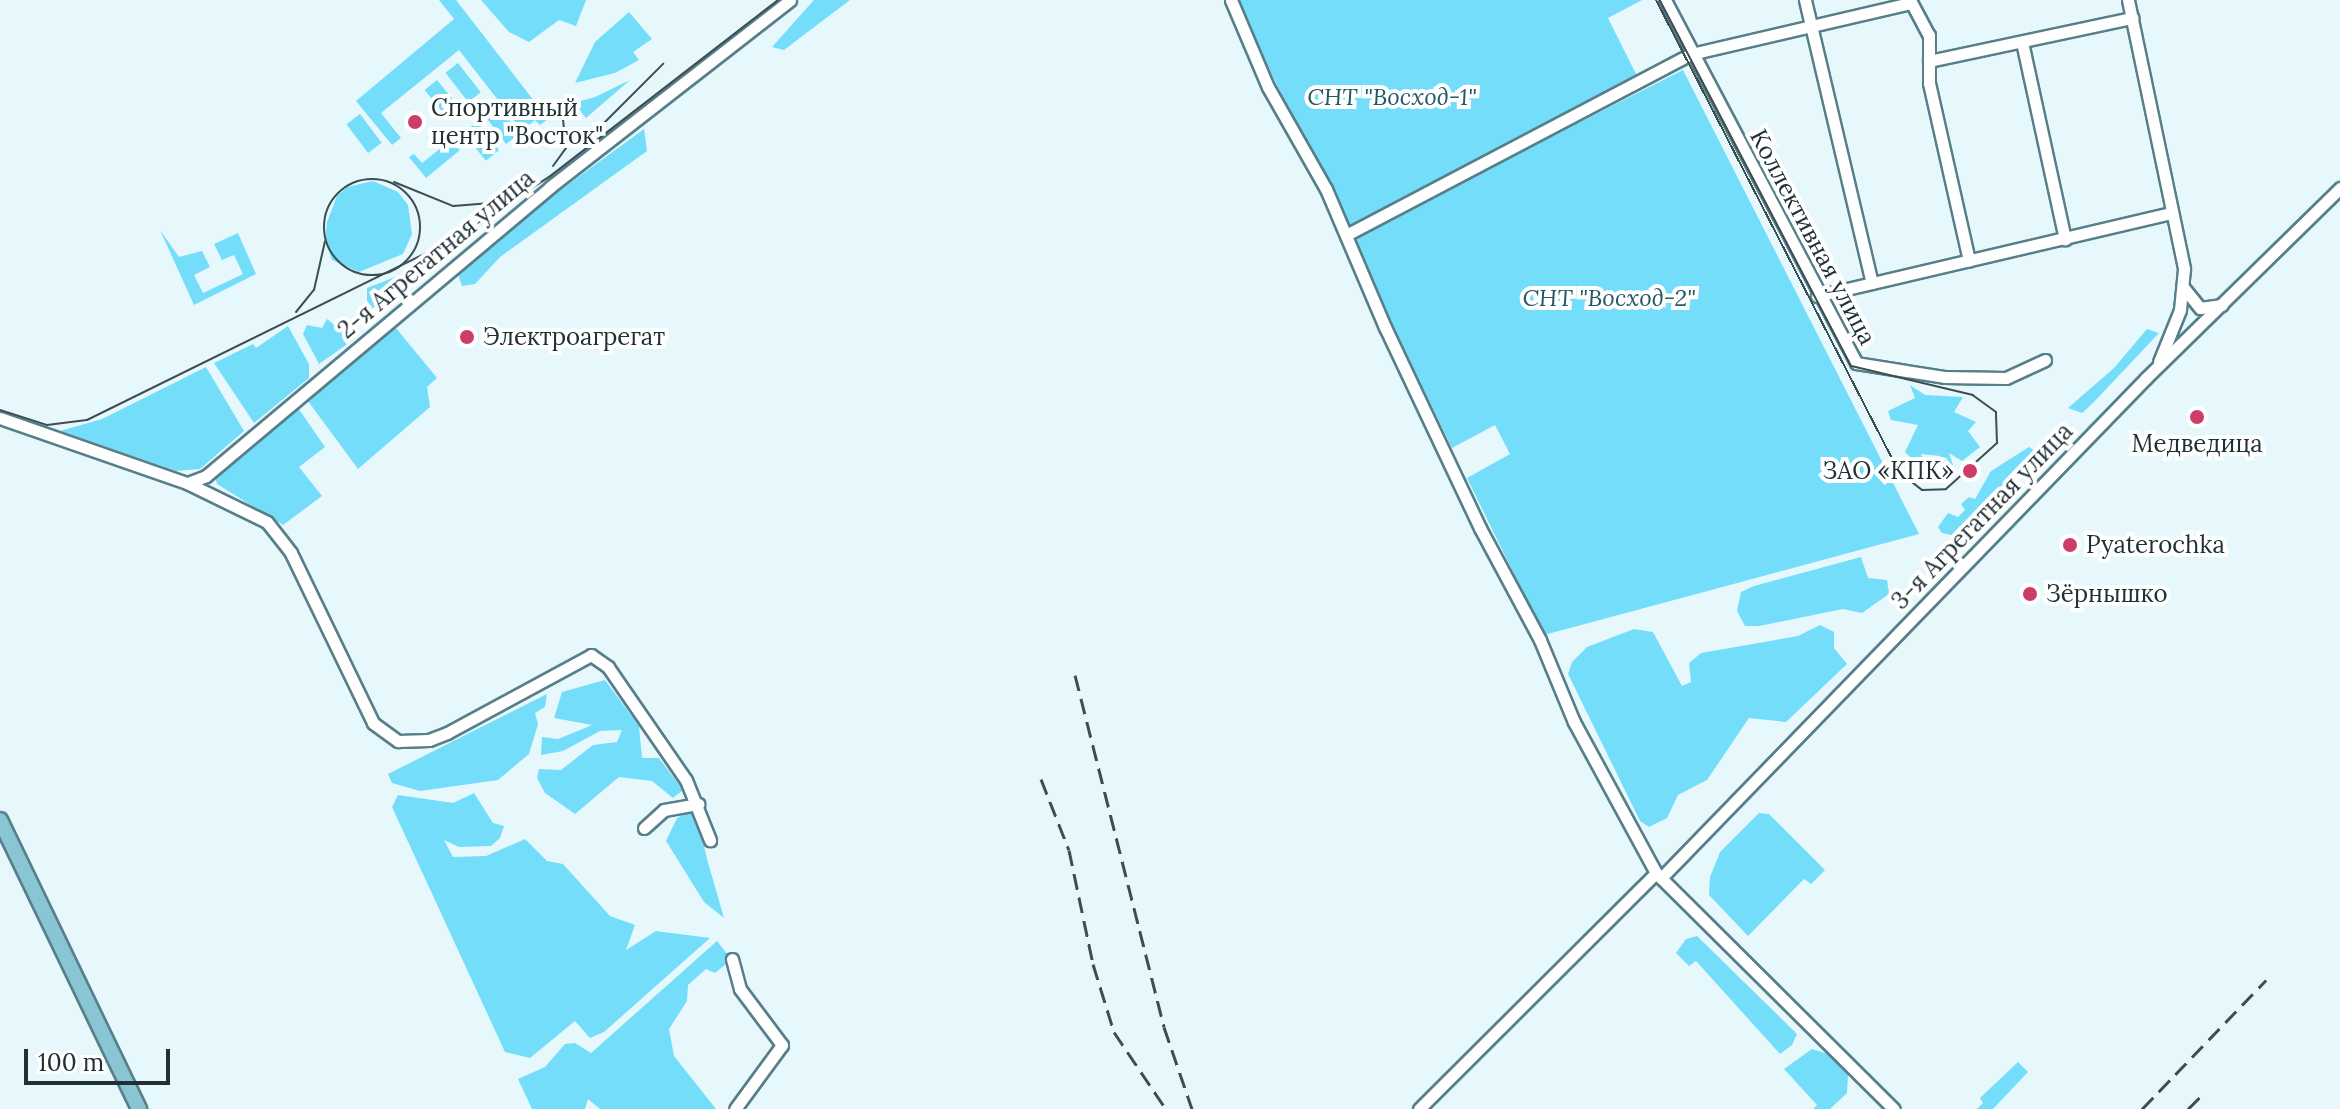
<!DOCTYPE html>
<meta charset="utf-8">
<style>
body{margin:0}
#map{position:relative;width:2340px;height:1109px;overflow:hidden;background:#e7f8fd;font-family:Lora,serif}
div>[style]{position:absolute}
.green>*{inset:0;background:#74ddfa;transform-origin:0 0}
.roads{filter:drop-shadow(2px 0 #577f8a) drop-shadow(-2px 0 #577f8a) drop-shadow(0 2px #577f8a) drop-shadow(0 -2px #577f8a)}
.minor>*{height:11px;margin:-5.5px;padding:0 5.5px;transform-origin:5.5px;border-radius:5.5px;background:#fff}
.major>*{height:14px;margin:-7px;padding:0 7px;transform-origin:7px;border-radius:7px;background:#8ac5d4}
.tram>*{height:2px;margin:-1px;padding:0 1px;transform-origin:1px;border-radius:1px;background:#3d4e53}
.tram>.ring{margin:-1px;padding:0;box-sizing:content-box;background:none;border:2px solid #3d4e53;border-radius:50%}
.rail>*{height:3px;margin-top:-1.5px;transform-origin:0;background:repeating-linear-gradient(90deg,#3d4e53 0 16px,transparent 0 24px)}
.dots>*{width:22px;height:22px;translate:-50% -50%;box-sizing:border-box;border:4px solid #fff;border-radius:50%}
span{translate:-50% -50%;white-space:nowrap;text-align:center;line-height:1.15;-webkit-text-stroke:8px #fff;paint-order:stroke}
.park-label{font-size:24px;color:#245a68;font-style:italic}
.poi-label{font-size:24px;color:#203136}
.left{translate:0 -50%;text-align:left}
.right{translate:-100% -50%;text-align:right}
.street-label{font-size:24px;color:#203136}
.scale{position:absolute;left:24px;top:1049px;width:146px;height:36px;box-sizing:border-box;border:4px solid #203136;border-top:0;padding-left:10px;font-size:24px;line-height:28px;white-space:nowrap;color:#203136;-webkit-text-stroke:6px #fff;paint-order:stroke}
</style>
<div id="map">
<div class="green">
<div style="clip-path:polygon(439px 0,456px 0,548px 119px,540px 125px,535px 120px,522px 131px,459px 50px,381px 113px,401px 138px,392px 145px,356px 101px,454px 19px)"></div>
<div style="clip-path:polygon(481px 0,586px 0,576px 26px,559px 20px,529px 42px,509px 32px)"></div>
<div style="clip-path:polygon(814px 0,850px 0,784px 50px,772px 47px)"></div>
<div style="clip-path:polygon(1236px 0,1642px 0,1608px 18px,1639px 80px,1347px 230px)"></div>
<div style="clip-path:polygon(629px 12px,652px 39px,633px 52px,639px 60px,615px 73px,575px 83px,595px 42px)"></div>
<div style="left:458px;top:63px;width:37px;height:16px;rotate:52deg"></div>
<div style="clip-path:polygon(1683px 70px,1919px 534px,1544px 635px,1467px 478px,1510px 454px,1495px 425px,1452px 448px,1350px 238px)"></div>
<div style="left:437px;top:80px;width:36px;height:16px;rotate:51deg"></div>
<div style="clip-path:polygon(630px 80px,586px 118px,574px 103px,595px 97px)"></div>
<div style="left:498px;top:105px;width:36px;height:17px;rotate:53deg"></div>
<div style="left:360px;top:114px;width:36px;height:17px;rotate:53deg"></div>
<div style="left:477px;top:122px;width:36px;height:17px;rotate:52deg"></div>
<div style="clip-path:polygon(644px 129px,647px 151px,500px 257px,475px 284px,462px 286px,458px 274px,463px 266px,492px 240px)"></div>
<div style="clip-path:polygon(451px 140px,460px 150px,426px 178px,409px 157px,414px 154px,422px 163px)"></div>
<div style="clip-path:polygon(373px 181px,398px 192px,408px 205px,412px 234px,403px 254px,359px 272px,332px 260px,325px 240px,327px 222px,337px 196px,347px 187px)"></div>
<div style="clip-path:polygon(160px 230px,179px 257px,202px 251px,210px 267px,194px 275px,203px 293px,243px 274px,234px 255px,222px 260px,214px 244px,238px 233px,256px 274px,194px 305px)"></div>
<div style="clip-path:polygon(408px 272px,411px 282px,402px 292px,384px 294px,376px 310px,367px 313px,367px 288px)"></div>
<div style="clip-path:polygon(327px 319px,353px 340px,319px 364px,303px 334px,307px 325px,322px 328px)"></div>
<div style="clip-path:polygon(288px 326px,309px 364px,309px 378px,254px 423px,214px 363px,253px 344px,256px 348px)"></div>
<div style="clip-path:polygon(388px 327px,396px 328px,437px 378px,427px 387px,430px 407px,358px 469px,305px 397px)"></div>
<div style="clip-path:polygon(2147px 329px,2159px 333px,2092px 404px,2082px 413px,2068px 408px,2114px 368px)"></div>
<div style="clip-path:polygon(206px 367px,244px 431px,200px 469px,176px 471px,60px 431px,102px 419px)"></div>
<div style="clip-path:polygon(1910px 385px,1925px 395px,1963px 397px,1954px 412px,1976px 422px,1968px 431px,1980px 447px,1962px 461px,1949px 453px,1953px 465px,1947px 468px,1940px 456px,1921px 454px,1932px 478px,1905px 452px,1918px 425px,1891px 420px,1888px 411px,1915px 398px)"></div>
<div style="clip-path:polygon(296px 405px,325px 447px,299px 467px,322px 496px,283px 525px,217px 484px,215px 477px)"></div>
<div style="clip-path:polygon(2029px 447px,2040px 454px,1974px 521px,1956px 536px,1942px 533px,1938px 527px,1948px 513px,1958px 517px,1965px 510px,1961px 504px,1969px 497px,1975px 499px,1991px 471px)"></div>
<div style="clip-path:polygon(1861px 557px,1868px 578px,1887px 580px,1889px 594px,1862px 613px,1843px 609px,1759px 626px,1745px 626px,1737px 611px,1741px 592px,1754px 586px)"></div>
<div style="clip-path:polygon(1820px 625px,1834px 632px,1834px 648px,1847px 664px,1786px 722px,1749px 718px,1707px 780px,1678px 795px,1667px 818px,1649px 827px,1640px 821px,1568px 674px,1572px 662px,1587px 647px,1634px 629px,1653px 632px,1682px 686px,1691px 682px,1689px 663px,1701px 653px,1798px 636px)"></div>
<div style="clip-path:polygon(605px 680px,639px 726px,642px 758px,659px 758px,683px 790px,673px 798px,652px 781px,619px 777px,575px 814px,545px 793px,537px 778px,539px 769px,561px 770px,593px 745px,617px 742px,622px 730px,600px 731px,563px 751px,541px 755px,542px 737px,558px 739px,592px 725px,554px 718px,562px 692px)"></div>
<div style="clip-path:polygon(547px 694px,545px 707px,535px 713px,538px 724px,529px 754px,498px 780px,420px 791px,392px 783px,388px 774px)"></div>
<div style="clip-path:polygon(474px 793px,493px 823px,504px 826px,500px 838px,491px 846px,459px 847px,444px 840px,453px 857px,486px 856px,525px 839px,547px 861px,563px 864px,610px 916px,635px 925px,626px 950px,656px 931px,710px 938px,604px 1032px,590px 1038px,575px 1021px,530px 1058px,505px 1052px,392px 807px,398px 795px,453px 803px)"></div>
<div style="clip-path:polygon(695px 808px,707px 859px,724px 918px,704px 902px,666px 841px,677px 818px)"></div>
<div style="clip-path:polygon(1759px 813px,1769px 814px,1825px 870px,1811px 884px,1804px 879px,1748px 936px,1709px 895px,1710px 877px,1720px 852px)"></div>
<div style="clip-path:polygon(1697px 936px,1797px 1034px,1792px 1045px,1780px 1054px,1696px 961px,1689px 966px,1676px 953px,1686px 939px)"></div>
<div style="clip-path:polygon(717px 941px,728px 955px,725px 965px,715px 973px,706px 969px,688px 985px,687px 1001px,669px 1029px,674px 1056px,716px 1109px,600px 1109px,588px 1099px,585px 1109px,532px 1109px,518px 1079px,545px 1067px,565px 1044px,575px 1043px,591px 1053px)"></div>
<div style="clip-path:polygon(1812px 1049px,1828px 1054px,1848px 1075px,1847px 1093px,1830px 1109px,1813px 1109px,1817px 1105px,1784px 1069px)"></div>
<div style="clip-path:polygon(2018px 1062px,2028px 1072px,1993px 1109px,1977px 1109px,1983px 1103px,1980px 1098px)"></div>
</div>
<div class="roads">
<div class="minor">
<div style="left:1231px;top:0;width:95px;rotate:67deg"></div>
<div style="left:1268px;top:87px;width:117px;rotate:60.4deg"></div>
<div style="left:1326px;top:189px;width:150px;rotate:66.9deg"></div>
<div style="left:1385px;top:327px;width:222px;rotate:64.7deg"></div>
<div style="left:1480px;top:528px;width:127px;rotate:61.8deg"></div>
<div style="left:1540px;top:640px;width:89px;rotate:67.5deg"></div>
<div style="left:1574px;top:722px;width:172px;rotate:61.5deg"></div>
<div style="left:1656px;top:873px;width:335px;rotate:44.8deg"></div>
<div style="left:1665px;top:0;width:410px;rotate:62.2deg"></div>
<div style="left:1856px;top:363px;width:89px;rotate:9deg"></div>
<div style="left:1944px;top:377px;width:62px;rotate:0.9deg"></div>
<div style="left:2006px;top:378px;width:43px;rotate:-24.8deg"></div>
<div style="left:1805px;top:0;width:291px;rotate:76.7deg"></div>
<div style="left:1910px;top:0;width:40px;rotate:62deg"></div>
<div style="left:1929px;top:35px;width:48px;rotate:90deg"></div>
<div style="left:1929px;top:83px;width:182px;rotate:77.3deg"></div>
<div style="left:2128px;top:0;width:275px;rotate:78.2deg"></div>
<div style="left:2184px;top:269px;width:41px;rotate:95.6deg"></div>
<div style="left:2180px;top:310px;width:56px;rotate:112deg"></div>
<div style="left:2022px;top:42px;width:202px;rotate:77.7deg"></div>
<div style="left:1929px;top:61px;width:208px;rotate:-12deg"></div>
<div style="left:1346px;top:235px;width:390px;rotate:-27.7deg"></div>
<div style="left:1691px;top:54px;width:226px;rotate:-13.1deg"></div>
<div style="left:2183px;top:287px;width:27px;rotate:51deg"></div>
<div style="left:2200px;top:308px;width:22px;rotate:-8deg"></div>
<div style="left:1817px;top:296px;width:364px;rotate:-13.2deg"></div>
<div style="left:0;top:418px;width:198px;rotate:19.2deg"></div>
<div style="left:187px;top:483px;width:89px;rotate:26deg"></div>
<div style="left:267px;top:522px;width:39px;rotate:52deg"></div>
<div style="left:291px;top:553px;width:189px;rotate:64.2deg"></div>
<div style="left:373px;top:723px;width:31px;rotate:36deg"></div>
<div style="left:398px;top:741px;width:31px;rotate:-2deg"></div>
<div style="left:429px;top:740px;width:19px;rotate:-21deg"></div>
<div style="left:447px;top:733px;width:164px;rotate:-28.4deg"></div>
<div style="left:591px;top:655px;width:21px;rotate:35deg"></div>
<div style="left:608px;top:667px;width:137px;rotate:55.4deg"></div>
<div style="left:686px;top:780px;width:65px;rotate:68.2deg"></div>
<div style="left:188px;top:483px;width:19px;rotate:-21deg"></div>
<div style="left:206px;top:476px;width:449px;rotate:-40deg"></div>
<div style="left:550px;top:187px;width:304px;rotate:-37.9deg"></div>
<div style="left:644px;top:828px;width:27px;rotate:-42deg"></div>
<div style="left:664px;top:810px;width:35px;rotate:-10deg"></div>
<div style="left:1661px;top:878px;width:697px;rotate:-45.87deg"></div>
<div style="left:2146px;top:378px;width:272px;rotate:-44.4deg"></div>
<div style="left:732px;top:959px;width:31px;rotate:75deg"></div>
<div style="left:740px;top:989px;width:70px;rotate:53.1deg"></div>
<div style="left:782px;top:1045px;width:79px;rotate:126.3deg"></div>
<div style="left:1419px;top:1109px;width:334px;rotate:-44.9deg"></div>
</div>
<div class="major">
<div style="left:0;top:820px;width:321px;rotate:64.3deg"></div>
</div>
</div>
<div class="tram">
<div style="left:1656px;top:0;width:531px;rotate:62.76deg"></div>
<div style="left:1899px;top:472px;width:29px;rotate:38deg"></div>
<div style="left:1922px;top:490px;width:24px;rotate:-2deg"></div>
<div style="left:1946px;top:489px;width:69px;rotate:-42deg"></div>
<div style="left:1997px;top:443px;width:31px;rotate:-92deg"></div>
<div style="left:1996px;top:412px;width:29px;rotate:-144deg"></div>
<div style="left:1973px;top:395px;width:125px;rotate:-166.6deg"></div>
<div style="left:1851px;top:366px;width:413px;rotate:-117.6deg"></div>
<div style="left:599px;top:128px;width:91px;rotate:-45deg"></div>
<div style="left:553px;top:166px;width:22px;rotate:-54deg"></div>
<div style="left:566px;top:148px;width:30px;rotate:-96deg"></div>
<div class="ring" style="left:324px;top:179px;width:94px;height:94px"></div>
<div style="left:394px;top:182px;width:64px;rotate:22.1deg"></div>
<div style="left:453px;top:206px;width:51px;rotate:-4.5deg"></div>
<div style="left:296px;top:312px;width:28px;rotate:-51deg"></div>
<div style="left:314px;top:290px;width:50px;rotate:-77.3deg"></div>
<div style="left:0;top:410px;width:49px;rotate:17.7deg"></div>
<div style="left:47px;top:425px;width:40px;rotate:-7.1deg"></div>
<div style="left:87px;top:420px;width:397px;rotate:-26.2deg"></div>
<div style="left:443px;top:245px;width:126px;rotate:-32.7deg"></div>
<div style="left:549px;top:177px;width:289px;rotate:-37.7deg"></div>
</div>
<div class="rail">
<div style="left:1075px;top:675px;width:363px;rotate:75.8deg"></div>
<div style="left:1164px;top:1027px;width:87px;rotate:71.1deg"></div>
<div style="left:1041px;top:779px;width:76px;rotate:68.5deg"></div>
<div style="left:1069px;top:850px;width:116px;rotate:78.1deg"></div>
<div style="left:1093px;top:964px;width:71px;rotate:72.8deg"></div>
<div style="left:1114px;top:1032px;width:93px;rotate:56deg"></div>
<div style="left:2142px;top:1109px;width:179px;rotate:-46.1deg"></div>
<div style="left:2188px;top:1109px;width:23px;rotate:-45deg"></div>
</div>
<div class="dots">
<div style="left:415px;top:122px;background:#cc3e66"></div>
<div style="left:467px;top:337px;background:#cc3e66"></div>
<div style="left:2197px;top:417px;background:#cc3e66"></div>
<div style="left:1970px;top:471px;background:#cc3e66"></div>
<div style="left:2070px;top:545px;background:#cc3e66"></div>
<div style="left:2030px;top:594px;background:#cc3e66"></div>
</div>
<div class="park-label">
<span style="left:1392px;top:97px">СНТ "Восход-1"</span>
<span style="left:1609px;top:298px">СНТ "Восход-2"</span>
</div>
<div class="poi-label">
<span class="left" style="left:431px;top:122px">Спортивный<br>центр "Восток"</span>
<span class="left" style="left:483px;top:337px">Электроагрегат</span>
<span style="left:2197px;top:444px">Медведица</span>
<span class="right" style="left:1954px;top:471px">ЗАО «КПК»</span>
<span class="left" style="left:2086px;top:545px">Pyaterochka</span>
<span class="left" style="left:2046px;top:594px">Зёрнышко</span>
</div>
<div class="street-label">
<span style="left:1813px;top:237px;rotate:62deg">Коллективная улица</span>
<span style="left:436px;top:254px;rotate:-40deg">2-я Агрегатная улица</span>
<span style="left:1982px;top:516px;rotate:-46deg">3-я Агрегатная улица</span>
</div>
<div class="scale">100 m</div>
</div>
